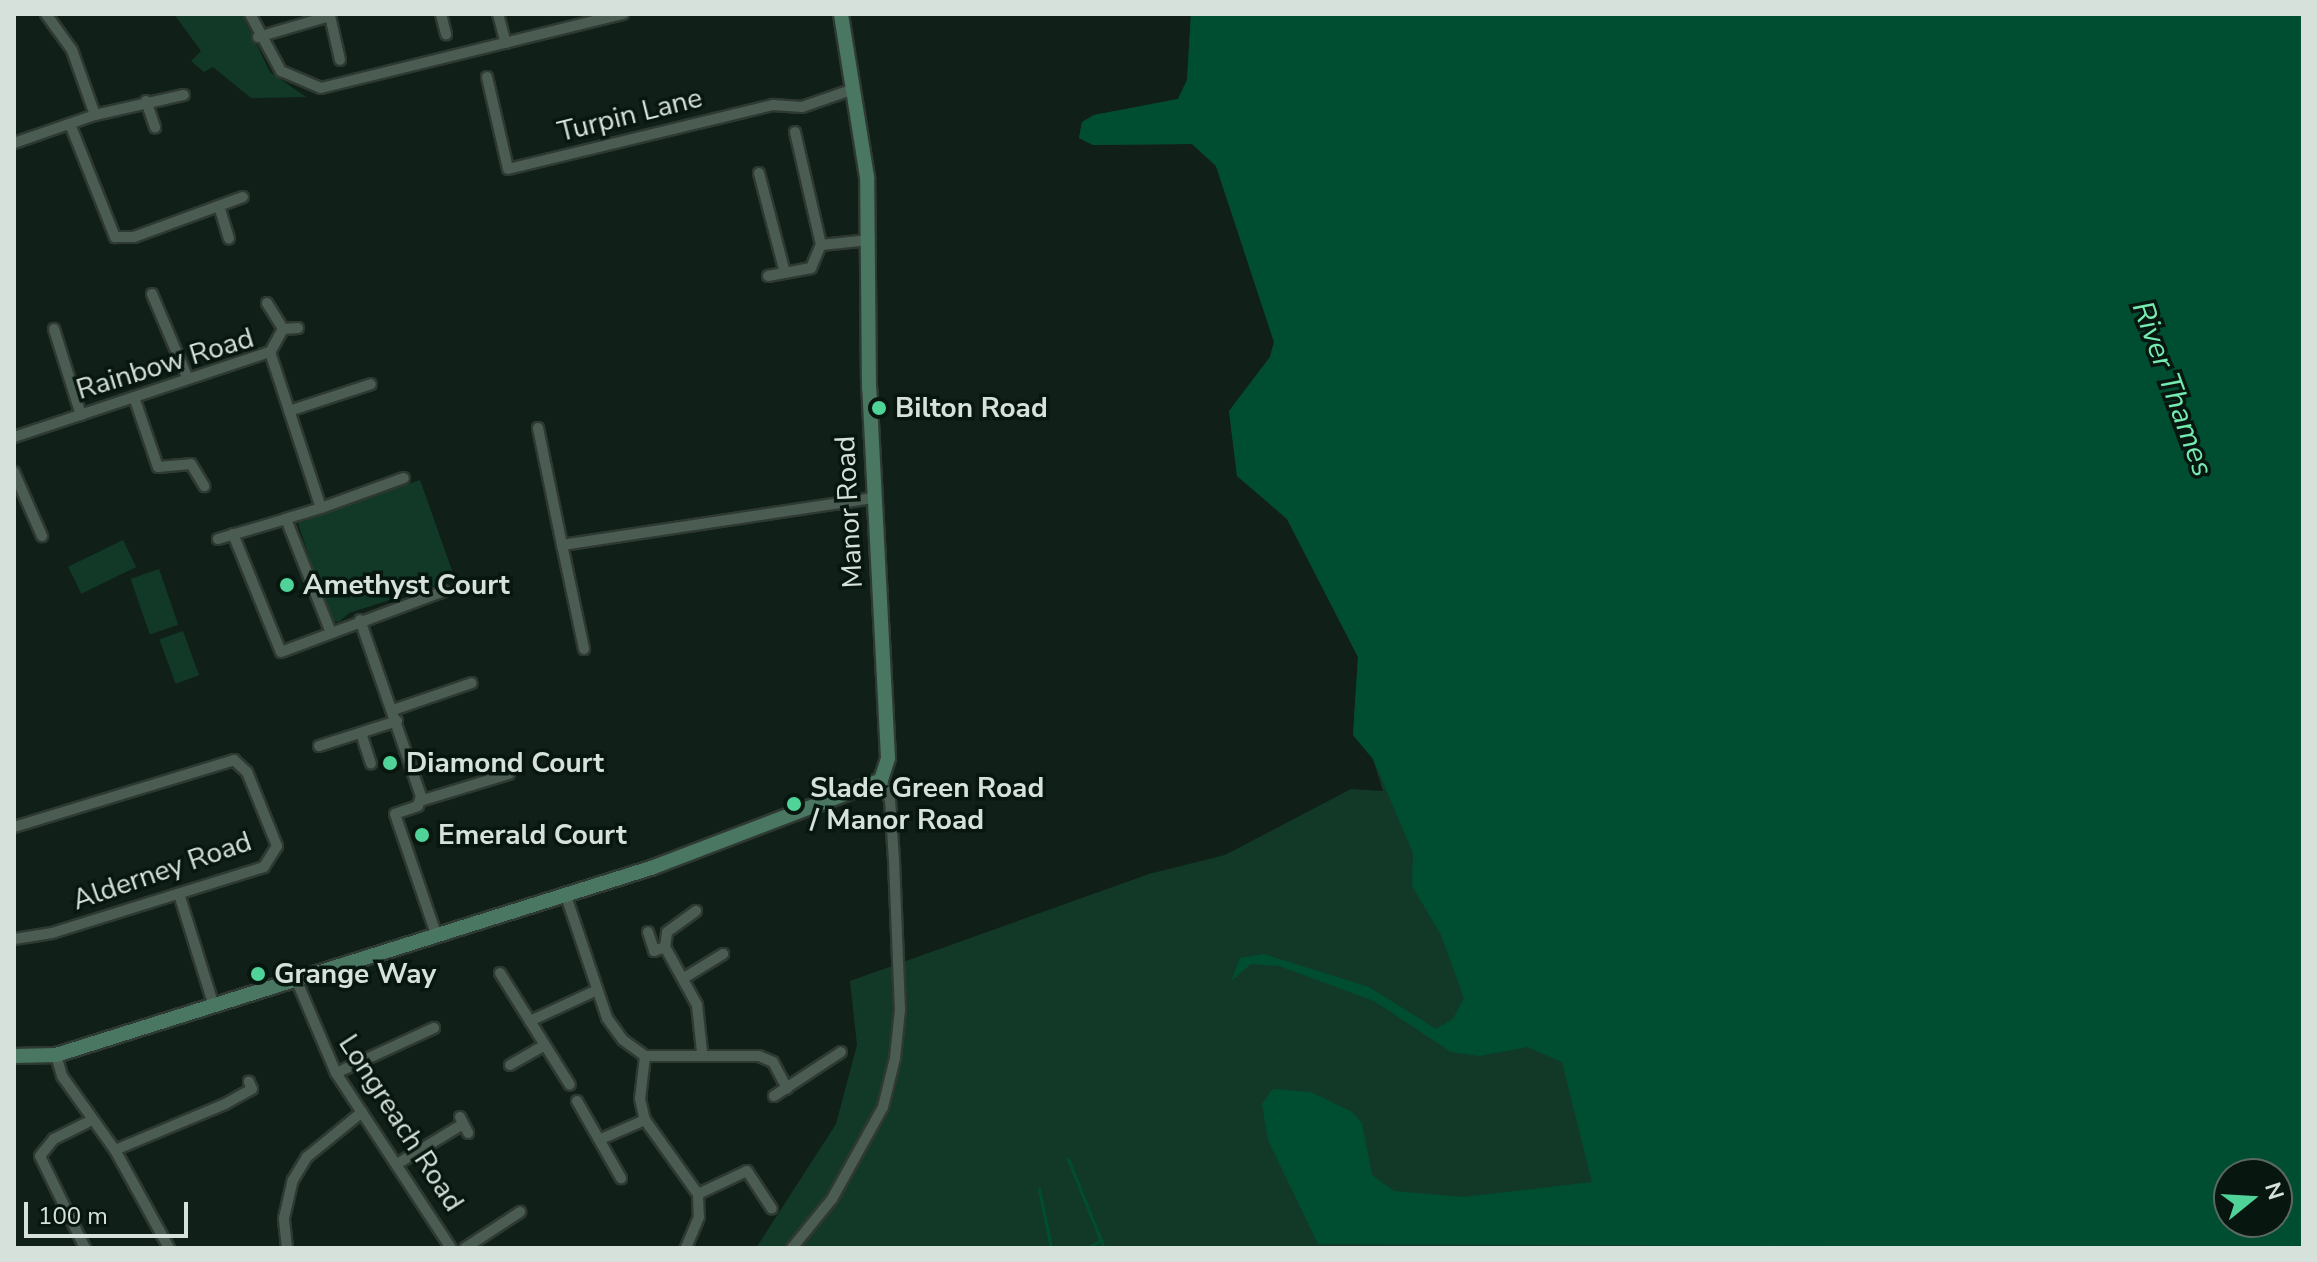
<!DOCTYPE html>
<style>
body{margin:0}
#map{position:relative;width:2317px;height:1262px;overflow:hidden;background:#102018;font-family:"Nunito Sans",sans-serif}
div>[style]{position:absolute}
.green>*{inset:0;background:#123927;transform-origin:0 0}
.water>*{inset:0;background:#004e31}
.stream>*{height:3px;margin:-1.5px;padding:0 1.5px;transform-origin:1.5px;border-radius:1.5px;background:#004e31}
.roads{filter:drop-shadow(2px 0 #2f3933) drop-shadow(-2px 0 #2f3933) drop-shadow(0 2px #2f3933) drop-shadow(0 -2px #2f3933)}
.street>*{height:10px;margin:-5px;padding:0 5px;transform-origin:5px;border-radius:5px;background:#4b5d53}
.secondary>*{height:14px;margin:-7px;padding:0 7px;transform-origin:7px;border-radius:7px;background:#497761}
.dots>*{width:22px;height:22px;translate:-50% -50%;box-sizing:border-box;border:4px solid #07170f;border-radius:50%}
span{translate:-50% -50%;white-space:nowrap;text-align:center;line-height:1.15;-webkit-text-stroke:7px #07170f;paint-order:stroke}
.street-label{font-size:28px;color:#d7e1db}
.poi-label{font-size:28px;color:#d7e1db;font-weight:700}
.left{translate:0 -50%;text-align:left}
.water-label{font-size:30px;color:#75ebb2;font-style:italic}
.frame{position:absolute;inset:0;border:16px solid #d7e1db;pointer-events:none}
.north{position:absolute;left:2213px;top:1158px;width:80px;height:80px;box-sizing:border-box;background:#07170f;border:2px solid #5a6861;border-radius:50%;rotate:72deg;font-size:22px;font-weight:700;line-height:32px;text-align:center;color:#d7e1db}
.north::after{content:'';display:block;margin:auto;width:28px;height:36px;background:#50d398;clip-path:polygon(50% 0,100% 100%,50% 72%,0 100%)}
.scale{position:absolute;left:24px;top:1202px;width:164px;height:36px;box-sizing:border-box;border:4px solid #d7e1db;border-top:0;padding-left:10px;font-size:24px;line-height:28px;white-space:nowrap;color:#d7e1db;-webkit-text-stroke:6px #07170f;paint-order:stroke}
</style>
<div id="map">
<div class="green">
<div style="clip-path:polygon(174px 14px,242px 14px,270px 72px,306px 97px,251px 98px,213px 67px,204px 72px,191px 61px,201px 51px)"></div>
<div style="clip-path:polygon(1191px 14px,1820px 1248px,756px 1248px,836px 1124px,857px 1045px,850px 981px,1149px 874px,1225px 855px,1351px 789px,1383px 791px,1373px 759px,1353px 735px,1358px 657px,1287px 519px,1237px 476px,1229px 411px,1270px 357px,1274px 342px,1216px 166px,1192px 144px,1093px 145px,1079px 138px,1082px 122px,1094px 115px,1178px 99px,1187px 80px)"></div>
<div style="clip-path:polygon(420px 480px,455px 579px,349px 613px,339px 622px,330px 620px,298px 523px)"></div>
<div style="left:123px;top:540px;width:30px;height:61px;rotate:64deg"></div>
<div style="left:159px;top:569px;width:59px;height:30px;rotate:71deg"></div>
<div style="left:183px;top:631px;width:47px;height:25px;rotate:70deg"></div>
</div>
<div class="water">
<div style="clip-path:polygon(evenodd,1191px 14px,2303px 14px,2303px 1248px,1318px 1244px,1268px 1140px,1262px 1104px,1273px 1089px,1311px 1092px,1352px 1112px,1362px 1123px,1372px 1175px,1394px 1191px,1463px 1197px,1592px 1182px,1562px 1062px,1527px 1047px,1479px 1056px,1451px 1052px,1374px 1001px,1279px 966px,1251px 964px,1231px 981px,1240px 958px,1264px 954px,1369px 987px,1436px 1029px,1453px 1019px,1464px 998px,1441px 935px,1412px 886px,1413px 853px,1373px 759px,1353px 735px,1358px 657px,1287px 519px,1237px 476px,1229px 411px,1270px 357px,1274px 342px,1216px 166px,1192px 144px,1093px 145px,1079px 138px,1082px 122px,1094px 115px,1178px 99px,1187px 80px,1191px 14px,2229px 1174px,2277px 1174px,2277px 1222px,2229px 1222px,2229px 1174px)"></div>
</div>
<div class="stream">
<div style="left:1068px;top:1159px;width:96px;rotate:68deg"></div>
<div style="left:1039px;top:1189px;width:60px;rotate:78.5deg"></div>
<div style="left:1088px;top:1248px;width:15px;rotate:-32deg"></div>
</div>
<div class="roads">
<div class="street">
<div style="left:46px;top:14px;width:44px;rotate:54.2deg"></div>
<div style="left:72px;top:50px;width:69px;rotate:70.5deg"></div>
<div style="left:250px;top:14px;width:65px;rotate:61.5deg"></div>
<div style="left:281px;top:71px;width:43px;rotate:23deg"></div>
<div style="left:321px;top:88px;width:311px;rotate:-13.8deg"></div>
<div style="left:441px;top:14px;width:21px;rotate:76deg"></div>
<div style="left:498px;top:14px;width:30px;rotate:75deg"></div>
<div style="left:258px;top:37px;width:75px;rotate:-16.3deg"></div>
<div style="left:330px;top:16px;width:45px;rotate:77.2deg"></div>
<div style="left:487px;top:77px;width:94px;rotate:77.1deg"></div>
<div style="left:508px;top:169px;width:273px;rotate:-13.6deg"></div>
<div style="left:773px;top:105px;width:29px;rotate:4deg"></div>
<div style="left:802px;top:107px;width:55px;rotate:-19.1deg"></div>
<div style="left:146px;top:101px;width:28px;rotate:71deg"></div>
<div style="left:70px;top:124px;width:122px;rotate:68.3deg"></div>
<div style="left:115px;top:237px;width:19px"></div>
<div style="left:134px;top:237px;width:116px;rotate:-20.2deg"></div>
<div style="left:795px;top:132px;width:116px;rotate:77deg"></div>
<div style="left:14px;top:143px;width:86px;rotate:-19.1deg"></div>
<div style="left:95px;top:115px;width:91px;rotate:-12.7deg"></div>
<div style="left:759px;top:173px;width:103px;rotate:75.4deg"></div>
<div style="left:219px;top:206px;width:34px;rotate:73deg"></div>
<div style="left:768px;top:276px;width:44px;rotate:-10.5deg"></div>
<div style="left:811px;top:268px;width:25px;rotate:-67deg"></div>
<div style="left:821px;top:245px;width:49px;rotate:-5.8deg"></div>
<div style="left:152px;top:294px;width:92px;rotate:67deg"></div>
<div style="left:267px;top:303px;width:31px;rotate:58deg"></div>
<div style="left:283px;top:329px;width:26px;rotate:119deg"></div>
<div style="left:54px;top:329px;width:90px;rotate:72.6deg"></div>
<div style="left:283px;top:329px;width:15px;rotate:-4deg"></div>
<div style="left:134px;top:397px;width:74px;rotate:71.1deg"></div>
<div style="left:158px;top:467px;width:33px;rotate:-5deg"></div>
<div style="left:191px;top:464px;width:26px;rotate:59deg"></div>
<div style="left:289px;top:411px;width:86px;rotate:-18.2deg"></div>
<div style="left:538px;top:428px;width:119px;rotate:78.4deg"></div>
<div style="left:14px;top:437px;width:270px;rotate:-18.4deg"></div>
<div style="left:270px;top:352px;width:164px;rotate:71.9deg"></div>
<div style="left:321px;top:508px;width:37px;rotate:163deg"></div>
<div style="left:286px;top:519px;width:119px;rotate:68.4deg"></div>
<div style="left:14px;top:472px;width:70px;rotate:66.4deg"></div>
<div style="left:321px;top:508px;width:88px;rotate:-19.9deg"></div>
<div style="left:233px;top:534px;width:127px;rotate:67.9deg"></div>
<div style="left:281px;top:652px;width:174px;rotate:-20.5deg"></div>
<div style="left:218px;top:539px;width:71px;rotate:-16.4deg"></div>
<div style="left:360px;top:620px;width:186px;rotate:70.9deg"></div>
<div style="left:421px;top:796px;width:10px;rotate:107deg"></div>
<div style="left:418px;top:806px;width:24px;rotate:161deg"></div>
<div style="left:395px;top:814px;width:124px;rotate:71.1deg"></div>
<div style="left:584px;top:649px;width:106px;rotate:-101.9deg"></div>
<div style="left:562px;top:545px;width:316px;rotate:-8.6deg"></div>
<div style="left:393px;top:710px;width:83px;rotate:-18.9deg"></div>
<div style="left:361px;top:733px;width:32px;rotate:72deg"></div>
<div style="left:319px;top:746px;width:82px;rotate:-17.8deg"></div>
<div style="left:420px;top:801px;width:93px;rotate:-16.9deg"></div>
<div style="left:14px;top:827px;width:230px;rotate:-16.9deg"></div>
<div style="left:234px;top:760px;width:18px;rotate:43deg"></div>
<div style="left:247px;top:772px;width:80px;rotate:67.9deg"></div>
<div style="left:277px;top:846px;width:25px;rotate:122deg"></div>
<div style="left:264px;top:867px;width:222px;rotate:162.7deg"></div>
<div style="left:52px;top:933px;width:38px;rotate:171deg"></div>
<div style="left:565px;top:893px;width:132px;rotate:71.4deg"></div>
<div style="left:607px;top:1018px;width:27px;rotate:54deg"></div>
<div style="left:623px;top:1040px;width:27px;rotate:36deg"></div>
<div style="left:645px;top:1056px;width:114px"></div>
<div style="left:759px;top:1056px;width:15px;rotate:23deg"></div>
<div style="left:773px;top:1062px;width:30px;rotate:62deg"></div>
<div style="left:179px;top:894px;width:114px;rotate:72.7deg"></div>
<div style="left:648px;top:932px;width:20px;rotate:72deg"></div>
<div style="left:654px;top:951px;width:12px;rotate:-20deg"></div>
<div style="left:665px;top:947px;width:66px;rotate:61.1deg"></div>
<div style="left:697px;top:1005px;width:47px;rotate:83.9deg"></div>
<div style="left:665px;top:947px;width:15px;rotate:-82deg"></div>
<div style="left:667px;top:932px;width:36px;rotate:-36deg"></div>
<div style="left:500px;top:973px;width:57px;rotate:58deg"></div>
<div style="left:530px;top:1021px;width:74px;rotate:-24.8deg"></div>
<div style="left:295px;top:977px;width:104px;rotate:66.9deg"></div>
<div style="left:336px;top:1073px;width:209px;rotate:56.7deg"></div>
<div style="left:684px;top:978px;width:46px;rotate:-31.6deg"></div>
<div style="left:530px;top:1021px;width:75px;rotate:58deg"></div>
<div style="left:56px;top:1055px;width:22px;rotate:74deg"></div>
<div style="left:62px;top:1076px;width:91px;rotate:54.4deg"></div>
<div style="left:115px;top:1150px;width:112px;rotate:61.1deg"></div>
<div style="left:645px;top:1056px;width:43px;rotate:96.6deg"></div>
<div style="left:640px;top:1099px;width:22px;rotate:77deg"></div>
<div style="left:645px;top:1120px;width:91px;rotate:54.4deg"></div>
<div style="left:698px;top:1194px;width:23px;rotate:88deg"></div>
<div style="left:699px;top:1217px;width:34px;rotate:113deg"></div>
<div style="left:510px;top:1065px;width:40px;rotate:-29.7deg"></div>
<div style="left:336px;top:1073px;width:108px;rotate:-24.7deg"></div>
<div style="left:774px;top:1096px;width:80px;rotate:-33.3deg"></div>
<div style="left:577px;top:1101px;width:89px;rotate:60.3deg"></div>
<div style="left:460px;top:1117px;width:18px;rotate:63deg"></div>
<div style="left:601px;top:1139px;width:48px;rotate:-23.4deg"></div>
<div style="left:115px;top:1150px;width:119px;rotate:-22.7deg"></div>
<div style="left:225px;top:1104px;width:31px;rotate:-29deg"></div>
<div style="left:252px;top:1089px;width:8px;rotate:-113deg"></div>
<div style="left:397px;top:1164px;width:77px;rotate:-31.2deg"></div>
<div style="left:698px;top:1194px;width:54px;rotate:-25.1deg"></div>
<div style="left:747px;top:1171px;width:45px;rotate:56.7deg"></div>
<div style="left:85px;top:1248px;width:102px;rotate:-116.1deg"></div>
<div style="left:40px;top:1156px;width:22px;rotate:-51deg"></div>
<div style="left:54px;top:1139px;width:42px;rotate:-26.6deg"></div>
<div style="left:287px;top:1248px;width:30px;rotate:-96deg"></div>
<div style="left:284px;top:1218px;width:39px;rotate:-77deg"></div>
<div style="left:293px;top:1180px;width:27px;rotate:-59deg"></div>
<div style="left:307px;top:1157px;width:71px;rotate:-39.3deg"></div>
<div style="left:465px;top:1248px;width:66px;rotate:-33.2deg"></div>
<div style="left:792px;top:1248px;width:63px;rotate:-50.8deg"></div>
<div style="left:832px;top:1199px;width:105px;rotate:-61deg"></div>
<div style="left:883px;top:1107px;width:50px;rotate:-76.2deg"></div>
<div style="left:895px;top:1058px;width:48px;rotate:-84.1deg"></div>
<div style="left:900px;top:1010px;width:150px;rotate:-92.3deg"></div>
<div style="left:894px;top:860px;width:60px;rotate:-93.8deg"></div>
<div style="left:890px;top:800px;width:22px;rotate:-114deg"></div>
</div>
<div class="secondary">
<div style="left:14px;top:1056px;width:42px;rotate:-1.4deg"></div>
<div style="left:56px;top:1055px;width:624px;rotate:-17.45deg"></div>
<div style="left:651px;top:868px;width:246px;rotate:-20.9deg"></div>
<div style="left:881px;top:780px;width:23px;rotate:-72deg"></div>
<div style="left:888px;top:758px;width:370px;rotate:-92.9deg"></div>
<div style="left:869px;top:388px;width:211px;rotate:-90.5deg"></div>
<div style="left:867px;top:177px;width:165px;rotate:-99.1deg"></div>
</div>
</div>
<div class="dots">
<div style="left:879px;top:408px;background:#50d398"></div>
<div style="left:287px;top:585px;background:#50d398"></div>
<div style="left:390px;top:763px;background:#50d398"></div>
<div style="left:794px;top:804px;background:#50d398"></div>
<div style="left:422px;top:835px;background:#50d398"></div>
<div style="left:258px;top:974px;background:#50d398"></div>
</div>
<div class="street-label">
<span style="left:630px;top:115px;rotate:-14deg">Turpin Lane</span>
<span style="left:165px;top:364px;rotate:-17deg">Rainbow Road</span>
<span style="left:849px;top:512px;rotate:-93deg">Manor Road</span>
<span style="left:162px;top:871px;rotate:-19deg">Alderney Road</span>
<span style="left:401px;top:1123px;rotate:57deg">Longreach Road</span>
</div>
<div class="poi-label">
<span class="left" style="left:895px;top:408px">Bilton Road</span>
<span class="left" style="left:303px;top:585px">Amethyst Court</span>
<span class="left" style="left:406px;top:763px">Diamond Court</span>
<span class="left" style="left:810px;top:804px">Slade Green Road<br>/ Manor Road</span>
<span class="left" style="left:438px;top:835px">Emerald Court</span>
<span class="left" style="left:274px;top:974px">Grange Way</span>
</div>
<div class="water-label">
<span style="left:2172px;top:389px;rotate:70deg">River Thames</span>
</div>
<div class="frame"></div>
<div class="north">N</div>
<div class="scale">100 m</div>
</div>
